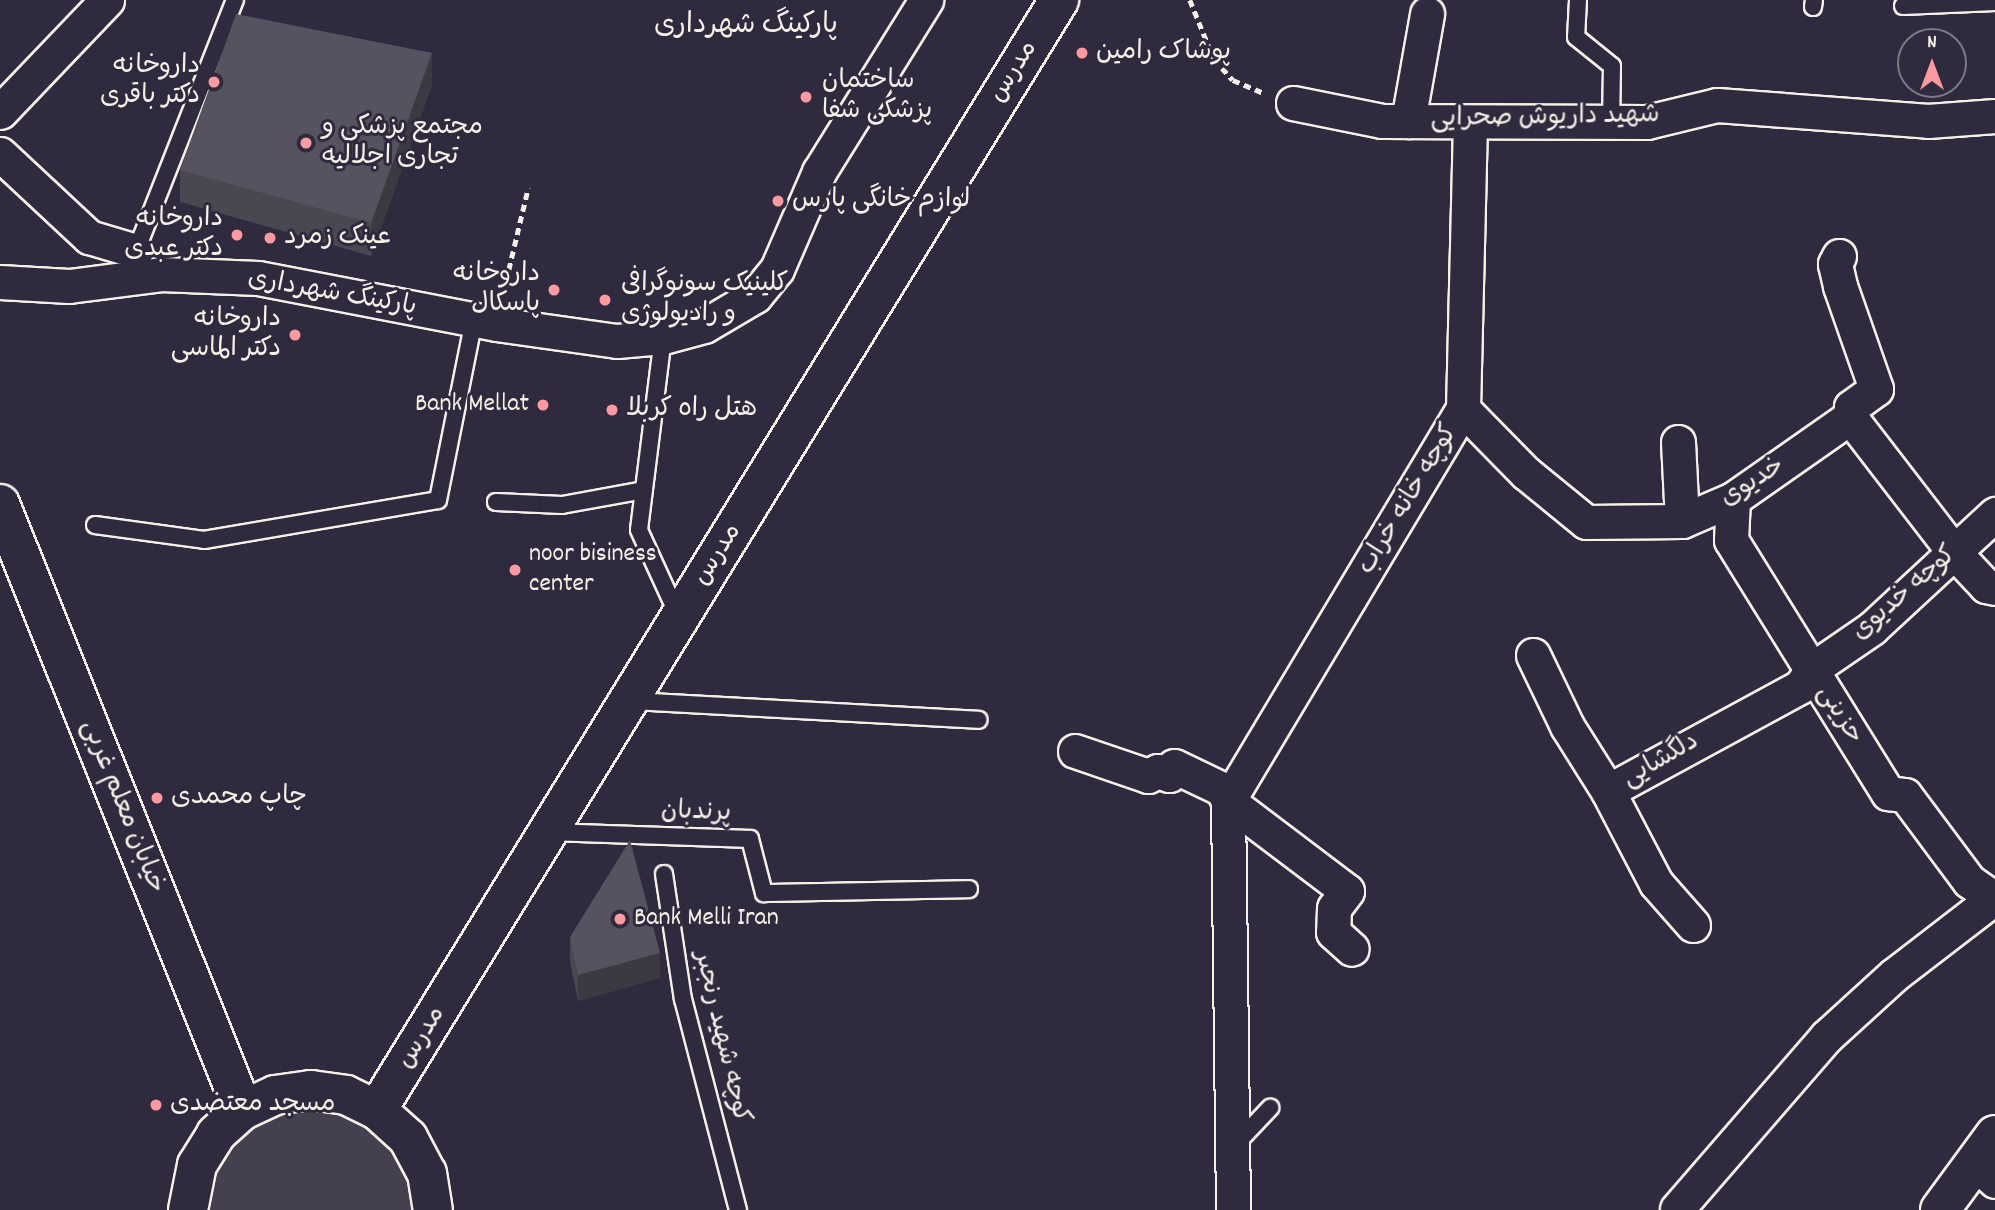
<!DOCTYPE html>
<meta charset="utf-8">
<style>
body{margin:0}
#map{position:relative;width:1995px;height:1210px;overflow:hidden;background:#2f2a3d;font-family:Dekko,"Playpen Sans Arabic",sans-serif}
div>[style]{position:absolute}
.green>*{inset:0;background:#454050}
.path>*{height:4.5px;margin-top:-2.25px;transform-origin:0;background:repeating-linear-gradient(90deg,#f4f1e8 0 7px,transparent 0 12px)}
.roads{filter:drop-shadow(2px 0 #f4f1e8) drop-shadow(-2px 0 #f4f1e8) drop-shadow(0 2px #f4f1e8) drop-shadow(0 -2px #f4f1e8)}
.lane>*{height:16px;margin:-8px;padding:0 8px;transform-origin:8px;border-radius:8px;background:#2f2a3d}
.street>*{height:33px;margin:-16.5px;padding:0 16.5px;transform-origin:16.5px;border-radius:16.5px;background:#2f2a3d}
.secondary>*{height:38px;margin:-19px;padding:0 19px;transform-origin:19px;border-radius:19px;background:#2f2a3d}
.wall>*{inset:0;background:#4a4752}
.shaded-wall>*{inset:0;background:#3c3942}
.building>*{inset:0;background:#56525f}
.dots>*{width:19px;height:19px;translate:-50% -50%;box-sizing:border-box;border:4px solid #2f2a3d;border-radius:50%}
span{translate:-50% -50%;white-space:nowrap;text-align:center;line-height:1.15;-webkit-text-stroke:6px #2f2a3d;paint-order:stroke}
.poi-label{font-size:26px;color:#f4f1e8}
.left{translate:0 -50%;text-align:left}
.right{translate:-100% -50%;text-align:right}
.street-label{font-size:26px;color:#f4f1e8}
.neighbourhood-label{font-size:28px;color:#f4f1e8}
.north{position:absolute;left:1897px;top:28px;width:70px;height:70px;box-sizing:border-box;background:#2f2a3d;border:2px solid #7e7a81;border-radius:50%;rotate:0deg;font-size:19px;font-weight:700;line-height:28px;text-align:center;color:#f4f1e8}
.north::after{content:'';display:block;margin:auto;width:24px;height:32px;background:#ff9aa2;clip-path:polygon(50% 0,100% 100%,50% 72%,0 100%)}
</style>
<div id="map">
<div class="green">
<div style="clip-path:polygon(334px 1106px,395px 1142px,420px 1210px,204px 1210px,213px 1164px,235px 1135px,264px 1114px)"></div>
</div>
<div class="path">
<div style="left:1190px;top:0;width:64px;rotate:67.9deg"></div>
<div style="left:1214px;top:59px;width:28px;rotate:48deg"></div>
<div style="left:1233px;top:80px;width:33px;rotate:23deg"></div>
<div style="left:503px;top:293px;width:108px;rotate:-76.6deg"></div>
</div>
<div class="roads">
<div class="lane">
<div style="left:1578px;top:0;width:37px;rotate:93deg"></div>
<div style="left:1576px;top:37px;width:46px;rotate:38.9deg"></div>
<div style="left:1612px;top:66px;width:56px;rotate:91deg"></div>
<div style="left:1903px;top:6px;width:92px;rotate:-2.5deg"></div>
<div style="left:1813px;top:7px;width:7px;rotate:-82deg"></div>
<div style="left:136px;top:251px;width:270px;rotate:-68.5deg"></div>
<div style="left:663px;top:337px;width:194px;rotate:97.1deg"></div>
<div style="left:639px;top:530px;width:94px;rotate:65.4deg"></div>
<div style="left:496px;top:502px;width:66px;rotate:2.6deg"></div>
<div style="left:562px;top:505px;width:83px;rotate:-10.4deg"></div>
<div style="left:95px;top:525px;width:110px;rotate:7.8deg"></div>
<div style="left:204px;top:540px;width:237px;rotate:-9.7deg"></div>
<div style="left:438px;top:500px;width:184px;rotate:-78.7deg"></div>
<div style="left:631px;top:701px;width:348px;rotate:3.1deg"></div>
<div style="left:550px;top:832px;width:200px;rotate:2deg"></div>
<div style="left:750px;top:839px;width:56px;rotate:75.5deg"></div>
<div style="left:764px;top:893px;width:205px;rotate:-1.1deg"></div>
<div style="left:664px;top:874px;width:126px;rotate:81.4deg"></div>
<div style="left:683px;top:999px;width:218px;rotate:75.4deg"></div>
<div style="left:1236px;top:1144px;width:50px;rotate:-46.6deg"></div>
</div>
<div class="street">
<div style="left:1293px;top:103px;width:91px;rotate:11.4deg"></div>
<div style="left:1382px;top:121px;width:265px;rotate:0.2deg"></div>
<div style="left:1647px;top:122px;width:72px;rotate:-13.7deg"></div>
<div style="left:1717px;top:105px;width:212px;rotate:4.3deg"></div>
<div style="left:1928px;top:121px;width:67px;rotate:-4.3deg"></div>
<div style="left:0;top:112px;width:155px;rotate:-46.3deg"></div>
<div style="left:1408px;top:121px;width:109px;rotate:-79.9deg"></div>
<div style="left:0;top:154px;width:122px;rotate:43deg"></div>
<div style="left:89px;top:237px;width:49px;rotate:16.6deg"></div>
<div style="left:1839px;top:256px;width:9px;rotate:117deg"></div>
<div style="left:1835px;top:264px;width:23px;rotate:77deg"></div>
<div style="left:1840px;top:286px;width:109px;rotate:70.7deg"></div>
<div style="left:1876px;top:389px;width:31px;rotate:144deg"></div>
<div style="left:1851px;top:407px;width:10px;rotate:96deg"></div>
<div style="left:0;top:282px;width:69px;rotate:3.3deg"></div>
<div style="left:69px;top:286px;width:93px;rotate:-7.4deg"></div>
<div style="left:161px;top:274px;width:97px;rotate:2.4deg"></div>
<div style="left:258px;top:278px;width:242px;rotate:10.9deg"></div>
<div style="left:496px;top:324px;width:122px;rotate:8deg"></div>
<div style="left:617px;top:341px;width:46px;rotate:-5deg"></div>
<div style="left:663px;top:337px;width:42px;rotate:-15deg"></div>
<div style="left:704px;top:326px;width:59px;rotate:-30.5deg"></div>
<div style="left:755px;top:296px;width:35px;rotate:-51deg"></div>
<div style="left:777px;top:269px;width:106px;rotate:-66.6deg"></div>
<div style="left:819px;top:172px;width:203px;rotate:-58.1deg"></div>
<div style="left:1463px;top:409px;width:90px;rotate:45.5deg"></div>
<div style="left:1526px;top:473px;width:77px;rotate:39.2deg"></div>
<div style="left:1586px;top:522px;width:96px;rotate:-0.6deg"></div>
<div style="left:1682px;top:521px;width:56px;rotate:-23.3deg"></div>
<div style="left:1733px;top:499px;width:143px;rotate:-35deg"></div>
<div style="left:1850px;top:417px;width:170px;rotate:52.4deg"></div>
<div style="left:1954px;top:552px;width:47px;rotate:46.7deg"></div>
<div style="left:1986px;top:586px;width:9px;rotate:13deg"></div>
<div style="left:1678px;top:442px;width:79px;rotate:87.1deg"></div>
<div style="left:1733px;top:499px;width:41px;rotate:92.8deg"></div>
<div style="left:1731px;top:540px;width:298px;rotate:58.2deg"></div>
<div style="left:1888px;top:793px;width:17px;rotate:7deg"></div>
<div style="left:1905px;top:795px;width:107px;rotate:53.3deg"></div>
<div style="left:1969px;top:881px;width:32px;rotate:35deg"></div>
<div style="left:1533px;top:655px;width:79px;rotate:64.4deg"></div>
<div style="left:1567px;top:726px;width:77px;rotate:57.8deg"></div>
<div style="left:1075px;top:751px;width:77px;rotate:18.9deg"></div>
<div style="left:1148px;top:776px;width:11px;rotate:-27deg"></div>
<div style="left:1158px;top:771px;width:12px;rotate:20deg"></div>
<div style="left:1169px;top:775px;width:10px;rotate:-61deg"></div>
<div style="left:1174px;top:766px;width:53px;rotate:25.6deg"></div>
<div style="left:1222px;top:789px;width:13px;rotate:63deg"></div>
<div style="left:1228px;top:801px;width:409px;rotate:89.3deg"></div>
<div style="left:1228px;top:801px;width:457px;rotate:-59.1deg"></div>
<div style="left:1463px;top:409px;width:287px;rotate:-88.6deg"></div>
<div style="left:1228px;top:801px;width:149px;rotate:37.1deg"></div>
<div style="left:1347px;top:891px;width:21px;rotate:127deg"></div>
<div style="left:1334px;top:908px;width:24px;rotate:92deg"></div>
<div style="left:1333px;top:932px;width:25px;rotate:42deg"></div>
<div style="left:1693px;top:925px;width:56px;rotate:-131.4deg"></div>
<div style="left:1656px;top:883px;width:104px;rotate:-117.6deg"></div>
<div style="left:1608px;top:791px;width:220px;rotate:-28.5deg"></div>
<div style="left:1801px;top:686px;width:19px;rotate:-58deg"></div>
<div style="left:1811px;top:670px;width:74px;rotate:-34.5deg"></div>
<div style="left:1872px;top:628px;width:168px;rotate:-42.8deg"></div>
<div style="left:1975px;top:1163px;width:27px;rotate:42deg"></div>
<div style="left:1677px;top:1209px;width:228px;rotate:-49.1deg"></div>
<div style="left:1826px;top:1037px;width:92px;rotate:-42.4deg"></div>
<div style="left:1894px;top:975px;width:126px;rotate:-37.6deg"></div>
</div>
<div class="secondary">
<div style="left:0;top:504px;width:653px;rotate:68.15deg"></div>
<div style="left:377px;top:1110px;width:1303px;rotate:-58.43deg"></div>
<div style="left:188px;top:1210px;width:46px;rotate:-78.7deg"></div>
<div style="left:197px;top:1165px;width:36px;rotate:-58deg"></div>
<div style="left:216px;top:1134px;width:36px;rotate:-42deg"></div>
<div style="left:243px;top:1110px;width:35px;rotate:-25deg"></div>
<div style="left:275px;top:1095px;width:36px;rotate:-8deg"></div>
<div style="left:311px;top:1090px;width:35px;rotate:8deg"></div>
<div style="left:346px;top:1095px;width:34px;rotate:26deg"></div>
<div style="left:377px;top:1110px;width:42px;rotate:42.1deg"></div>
<div style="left:408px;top:1138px;width:40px;rotate:62deg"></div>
<div style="left:427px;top:1173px;width:37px;rotate:81deg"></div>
<div style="left:1940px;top:1210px;width:93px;rotate:-53.7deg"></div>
</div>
</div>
<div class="wall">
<div style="clip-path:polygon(432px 85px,371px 256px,180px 202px,180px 170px)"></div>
<div style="clip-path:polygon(570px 937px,660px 978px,578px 1001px,570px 962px)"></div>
</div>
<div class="shaded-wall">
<div style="clip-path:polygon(432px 53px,432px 85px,371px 256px,371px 223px)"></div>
<div style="clip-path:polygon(660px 953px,660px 978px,578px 1001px,578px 975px)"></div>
</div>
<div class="building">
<div style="clip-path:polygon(236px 14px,432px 53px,371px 223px,180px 170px)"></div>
<div style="clip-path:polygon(630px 840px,660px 953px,578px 975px,570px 937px)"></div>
</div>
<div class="dots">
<div style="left:1082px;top:53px;background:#ff9aa2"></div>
<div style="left:214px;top:82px;background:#ff9aa2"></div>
<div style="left:806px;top:97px;background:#ff9aa2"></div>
<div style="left:306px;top:143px;background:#ff9aa2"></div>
<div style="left:778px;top:201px;background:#ff9aa2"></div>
<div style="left:237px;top:235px;background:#ff9aa2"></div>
<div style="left:270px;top:238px;background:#ff9aa2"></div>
<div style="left:554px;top:290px;background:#ff9aa2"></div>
<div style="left:605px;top:300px;background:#ff9aa2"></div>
<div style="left:295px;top:335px;background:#ff9aa2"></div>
<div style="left:543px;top:405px;background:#ff9aa2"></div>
<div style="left:612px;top:410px;background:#ff9aa2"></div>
<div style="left:515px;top:570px;background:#ff9aa2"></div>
<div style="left:157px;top:798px;background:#ff9aa2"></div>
<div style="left:620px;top:919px;background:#ff9aa2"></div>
<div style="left:156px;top:1105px;background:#ff9aa2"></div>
</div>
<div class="poi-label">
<span class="left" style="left:1096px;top:53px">پوشاک رامین</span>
<span class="right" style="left:200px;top:82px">داروخانه<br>دکتر باقری</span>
<span class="left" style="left:822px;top:97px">ساختمان<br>پزشکی شفا</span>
<span class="left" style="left:322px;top:143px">مجتمع پزشکی و<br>تجاری اجلالیه</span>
<span class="left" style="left:792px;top:201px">لوازم خانگی پارس</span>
<span class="right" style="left:223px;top:235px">داروخانه<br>دکتر عبدی</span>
<span class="left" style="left:284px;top:238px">عینک زمرد</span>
<span class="right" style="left:540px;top:290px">داروخانه<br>پاسکال</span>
<span class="left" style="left:621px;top:300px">کلینیک سونوگرافی<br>و رادیولوژی</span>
<span class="right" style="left:281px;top:335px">داروخانه<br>دکتر الماسی</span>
<span class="right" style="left:529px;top:405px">Bank Mellat</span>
<span class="left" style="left:626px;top:410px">هتل راه کربلا</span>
<span class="left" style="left:529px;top:570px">noor bisiness<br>center</span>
<span class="left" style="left:171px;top:798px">چاپ محمدی</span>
<span class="left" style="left:634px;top:919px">Bank Melli Iran</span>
<span class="left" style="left:170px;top:1105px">مسجد معتضدی</span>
</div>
<div class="street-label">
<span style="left:1014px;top:72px;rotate:-58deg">مدرس</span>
<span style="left:1545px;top:118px;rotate:-1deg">شهید داریوش صحرایی</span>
<span style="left:332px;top:294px;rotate:10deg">پارکینگ شهرداری</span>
<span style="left:1753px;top:483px;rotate:-32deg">خدیوی</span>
<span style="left:1409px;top:500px;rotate:-59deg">کوچه خانه خراب</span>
<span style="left:718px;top:555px;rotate:-58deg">مدرس</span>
<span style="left:1905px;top:594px;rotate:-41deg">کوچه خدیوی</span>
<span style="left:1839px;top:715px;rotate:58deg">حزینی</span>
<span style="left:1661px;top:761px;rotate:-30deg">دلگشایی</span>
<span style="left:122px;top:807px;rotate:68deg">خیابان معلم غربی</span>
<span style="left:696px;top:813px;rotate:2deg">پرندبان</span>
<span style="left:721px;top:1037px;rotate:77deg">کوچه شهید رنجبر</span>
<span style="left:422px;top:1038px;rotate:-58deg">مدرس</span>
</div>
<div class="neighbourhood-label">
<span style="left:746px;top:27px">پارکینگ شهرداری</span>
</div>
<div class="north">N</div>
</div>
